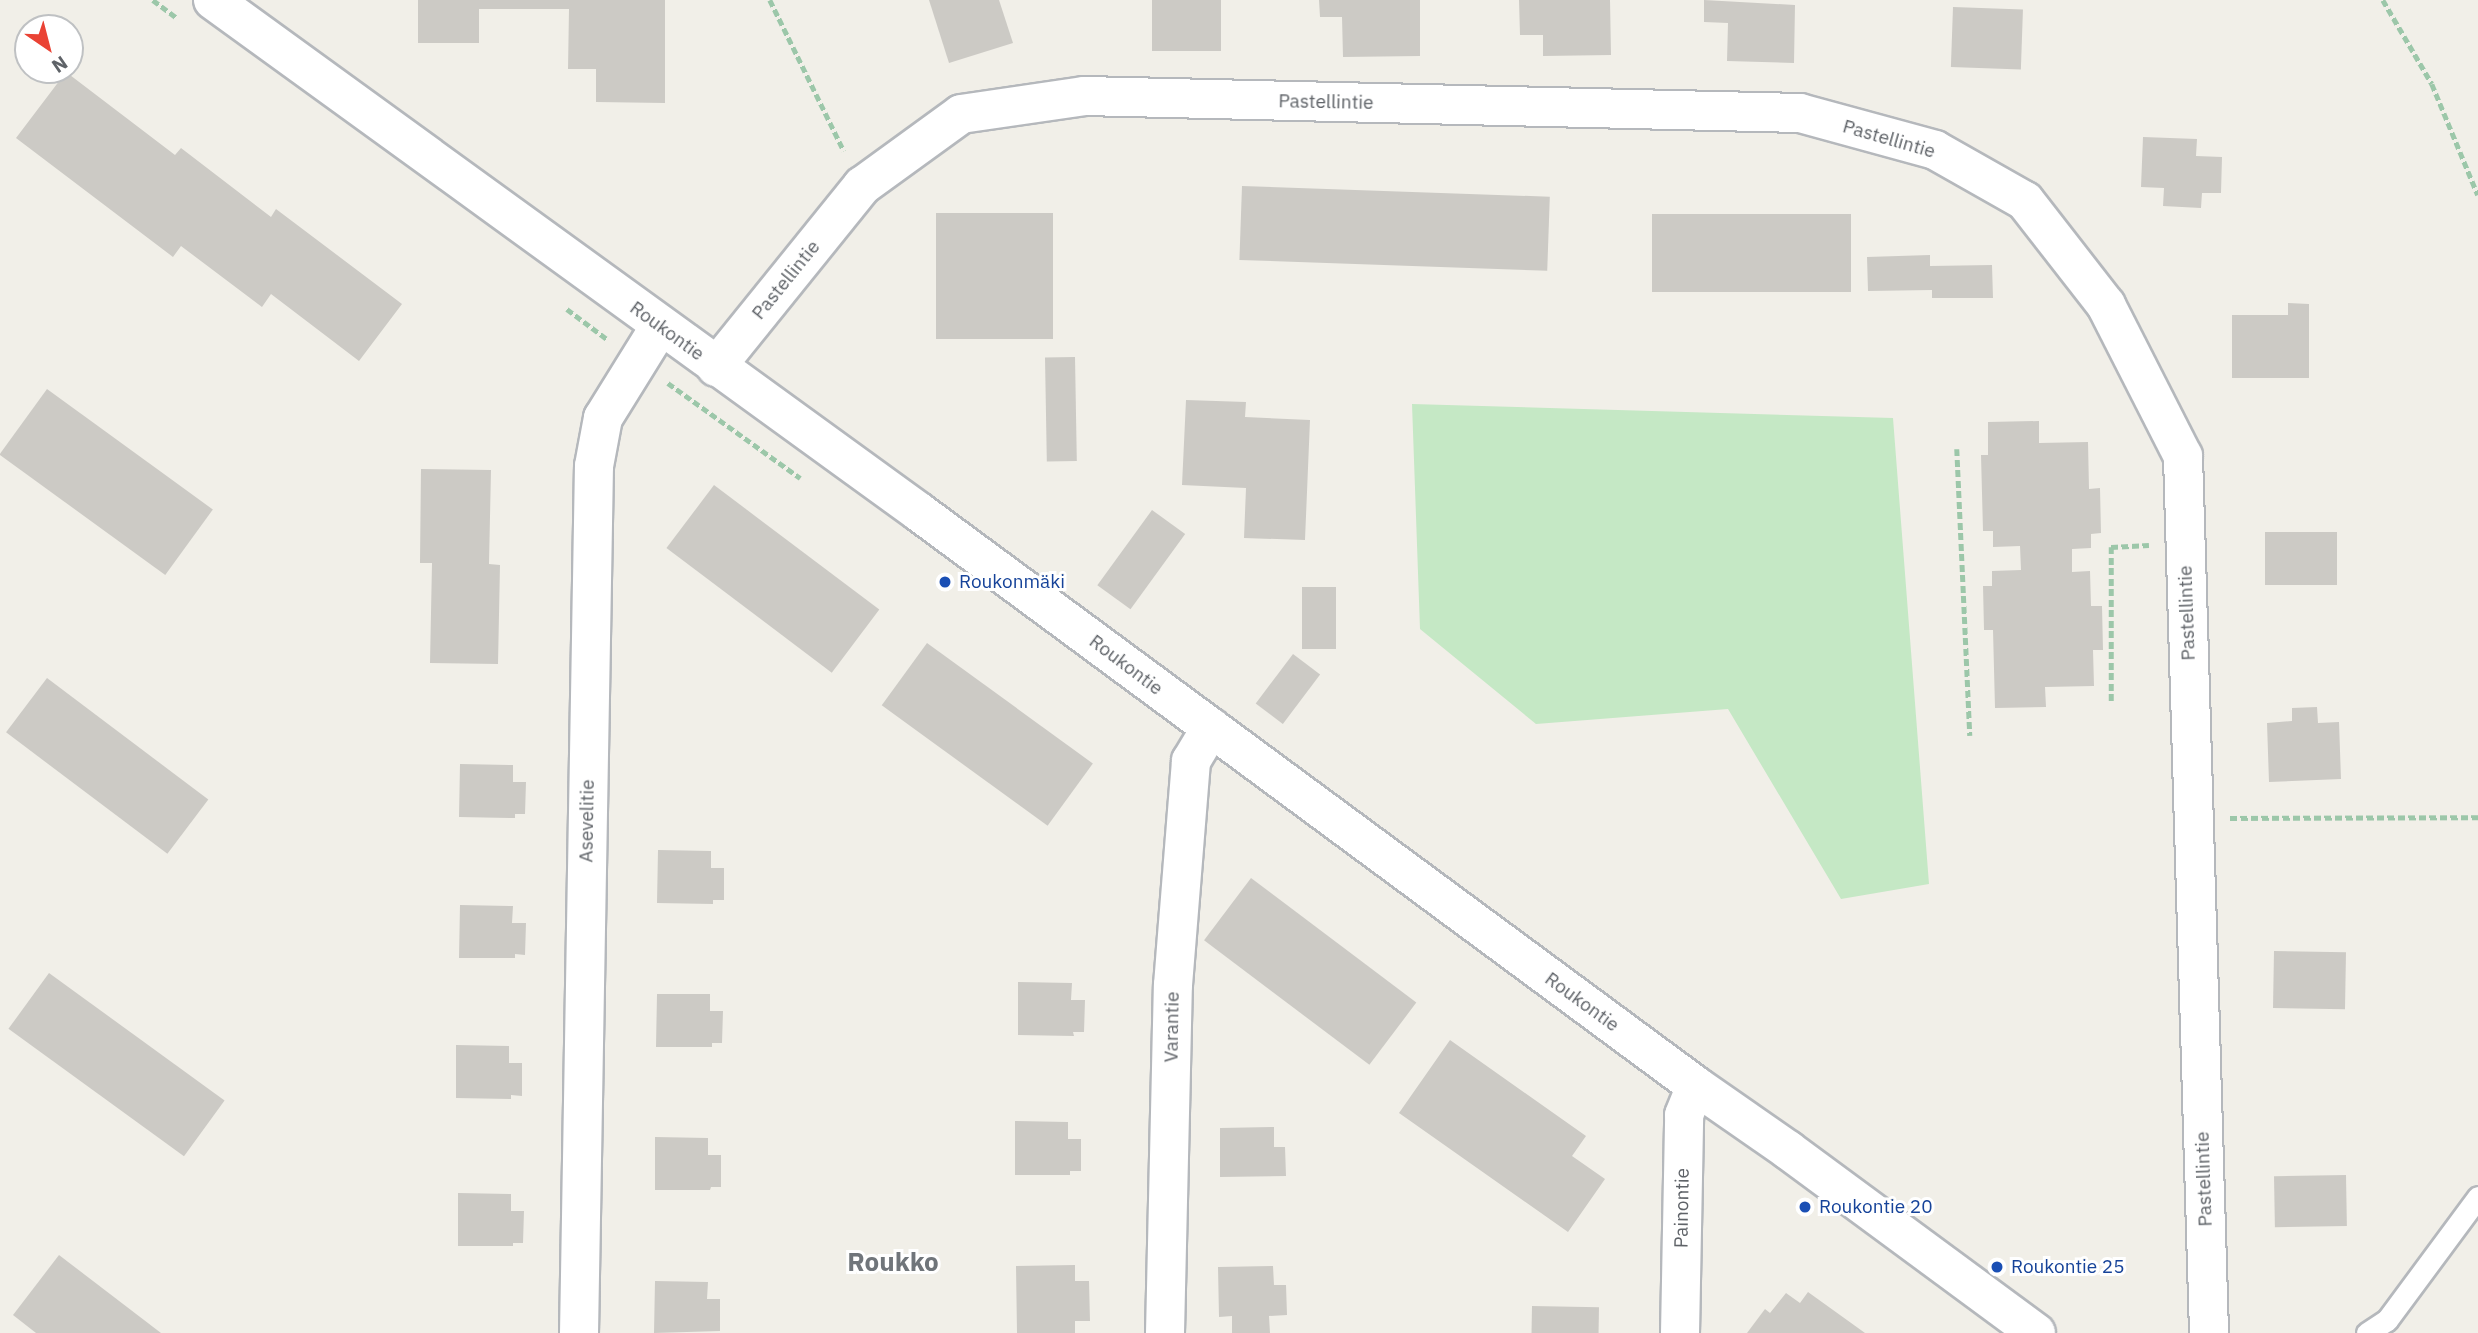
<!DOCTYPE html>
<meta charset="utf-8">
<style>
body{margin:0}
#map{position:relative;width:2478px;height:1333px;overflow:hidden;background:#f1efe8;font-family:"IBM Plex Sans",sans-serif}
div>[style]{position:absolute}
.green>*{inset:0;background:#c5e8c5}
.building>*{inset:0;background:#cccac5;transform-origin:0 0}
.path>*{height:4.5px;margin-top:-2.25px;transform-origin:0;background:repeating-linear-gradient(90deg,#9cc7a9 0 7px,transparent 0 10.5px)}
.roads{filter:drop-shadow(2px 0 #b5b8bc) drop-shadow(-2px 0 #b5b8bc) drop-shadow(0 2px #b5b8bc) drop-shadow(0 -2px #b5b8bc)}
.lane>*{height:21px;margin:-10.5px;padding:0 10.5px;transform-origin:10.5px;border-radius:10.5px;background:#fff}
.street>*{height:38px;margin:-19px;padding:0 19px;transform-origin:19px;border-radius:19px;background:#fff}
.secondary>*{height:38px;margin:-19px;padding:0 19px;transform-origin:19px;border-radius:19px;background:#fff}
.dots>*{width:19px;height:19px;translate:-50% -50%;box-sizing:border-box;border:4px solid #fff;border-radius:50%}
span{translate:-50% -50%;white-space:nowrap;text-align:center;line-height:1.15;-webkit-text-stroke:6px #fff;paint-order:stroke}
.street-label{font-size:19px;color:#5f6368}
.transit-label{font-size:19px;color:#164399}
.left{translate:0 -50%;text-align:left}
.district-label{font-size:26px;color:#70757a;font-weight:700}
.north{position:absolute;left:14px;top:14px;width:70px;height:70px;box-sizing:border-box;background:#fff;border:2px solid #bfc1c3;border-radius:50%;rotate:145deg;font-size:19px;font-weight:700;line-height:28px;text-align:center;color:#5f6368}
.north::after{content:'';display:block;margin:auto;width:24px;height:32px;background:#ea4335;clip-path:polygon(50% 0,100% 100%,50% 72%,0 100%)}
</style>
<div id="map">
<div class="green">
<div style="clip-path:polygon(1412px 404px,1893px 418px,1929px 884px,1841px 899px,1728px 709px,1536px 724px,1420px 629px)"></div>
</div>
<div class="building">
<div style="clip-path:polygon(418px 0,665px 0,665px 103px,596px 102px,596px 69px,568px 69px,569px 9px,479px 9px,479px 43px,418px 43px)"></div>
<div style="clip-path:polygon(929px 0,999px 0,1013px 43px,949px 63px)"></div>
<div style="left:1152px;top:0;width:69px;height:51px"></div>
<div style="clip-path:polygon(1319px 0,1420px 0,1420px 56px,1343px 57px,1342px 17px,1320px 17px)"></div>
<div style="clip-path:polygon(1519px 0,1610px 0,1611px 55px,1543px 56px,1543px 35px,1520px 35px)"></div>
<div style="clip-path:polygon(1704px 0,1795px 5px,1794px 63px,1727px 61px,1728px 23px,1704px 22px)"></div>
<div style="left:1953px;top:7px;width:70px;height:60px;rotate:2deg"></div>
<div style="clip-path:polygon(66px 72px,175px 155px,181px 148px,271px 217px,276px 209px,402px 304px,359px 361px,271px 294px,262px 307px,181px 246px,173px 257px,16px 138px)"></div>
<div style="clip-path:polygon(2143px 137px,2197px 139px,2196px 156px,2222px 157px,2221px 193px,2202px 193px,2201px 208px,2163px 206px,2164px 188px,2141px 187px)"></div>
<div style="left:1242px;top:186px;width:308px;height:74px;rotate:2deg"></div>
<div style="left:936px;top:213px;width:117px;height:126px"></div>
<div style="left:1652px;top:214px;width:199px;height:78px"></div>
<div style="clip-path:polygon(1930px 255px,1930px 266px,1992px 265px,1993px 298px,1932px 298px,1932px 290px,1868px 291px,1867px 257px)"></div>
<div style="clip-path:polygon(2288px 303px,2309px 304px,2309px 378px,2232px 378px,2232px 315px,2288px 315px)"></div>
<div style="left:1075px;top:357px;width:104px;height:30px;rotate:89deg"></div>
<div style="left:47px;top:389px;width:205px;height:81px;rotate:36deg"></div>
<div style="clip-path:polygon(1186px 400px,1246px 402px,1245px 417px,1310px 420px,1305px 540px,1244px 538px,1246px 488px,1182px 485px)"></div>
<div style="clip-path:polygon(2039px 421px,2039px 443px,2088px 442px,2089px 489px,2100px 488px,2101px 533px,2091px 534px,2091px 548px,2072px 549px,2072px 572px,2090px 571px,2091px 606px,2102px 606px,2103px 650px,2093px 650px,2094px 686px,2045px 687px,2046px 707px,1995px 708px,1993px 630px,1984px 630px,1983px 586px,1992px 586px,1992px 571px,2021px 570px,2020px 546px,1993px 547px,1993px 531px,1983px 531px,1981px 455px,1988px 455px,1988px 422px)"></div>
<div style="clip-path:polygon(421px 469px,491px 470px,489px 564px,500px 565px,498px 664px,430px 663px,432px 563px,420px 563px)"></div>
<div style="left:714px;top:485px;width:207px;height:79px;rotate:37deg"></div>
<div style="left:1152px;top:510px;width:41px;height:93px;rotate:36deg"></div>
<div style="left:2265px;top:532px;width:72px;height:53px"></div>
<div style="left:1302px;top:587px;width:34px;height:62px"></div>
<div style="left:927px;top:643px;width:205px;height:77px;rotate:36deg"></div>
<div style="left:1293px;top:654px;width:34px;height:62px;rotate:37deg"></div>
<div style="left:47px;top:678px;width:202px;height:68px;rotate:37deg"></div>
<div style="clip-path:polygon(2317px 707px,2318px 723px,2339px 722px,2341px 779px,2269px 782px,2267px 723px,2292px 721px,2292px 708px)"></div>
<div style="clip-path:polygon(460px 764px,513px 765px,513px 782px,526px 782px,525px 814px,515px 814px,515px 818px,459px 817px)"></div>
<div style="clip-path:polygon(658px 850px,711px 851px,711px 868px,724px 868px,724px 900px,713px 900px,713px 904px,657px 903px)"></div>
<div style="left:1251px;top:878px;width:207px;height:78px;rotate:37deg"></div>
<div style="clip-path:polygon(460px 905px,513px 906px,512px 923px,526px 923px,525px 955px,515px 954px,515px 958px,459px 958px)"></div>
<div style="left:2274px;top:951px;width:72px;height:57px;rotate:1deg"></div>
<div style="left:49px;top:973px;width:217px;height:69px;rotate:36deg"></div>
<div style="clip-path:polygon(1018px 982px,1072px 983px,1071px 1000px,1085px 1000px,1084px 1032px,1073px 1032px,1074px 1036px,1018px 1035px)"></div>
<div style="clip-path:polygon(657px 994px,710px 994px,710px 1011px,723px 1011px,722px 1043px,712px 1043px,712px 1047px,656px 1047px)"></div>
<div style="clip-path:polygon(1450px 1040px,1586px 1136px,1572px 1156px,1605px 1179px,1568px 1232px,1399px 1113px)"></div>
<div style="clip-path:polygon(456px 1045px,509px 1046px,509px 1063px,522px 1063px,522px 1096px,511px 1095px,511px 1099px,456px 1098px)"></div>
<div style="clip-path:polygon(1015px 1121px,1068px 1122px,1068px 1139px,1081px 1139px,1081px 1171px,1070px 1171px,1070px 1175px,1015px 1175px)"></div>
<div style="clip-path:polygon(1274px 1127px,1274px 1147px,1285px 1147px,1286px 1176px,1220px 1177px,1220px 1128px)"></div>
<div style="clip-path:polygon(655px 1137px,708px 1138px,708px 1155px,721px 1155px,721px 1187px,711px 1187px,710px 1190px,655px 1190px)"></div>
<div style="left:2346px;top:1175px;width:51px;height:72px;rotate:89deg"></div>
<div style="clip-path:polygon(458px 1193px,511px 1194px,511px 1211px,524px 1211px,523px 1243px,513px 1243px,513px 1246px,458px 1246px)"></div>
<div style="clip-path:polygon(59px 1255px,161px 1333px,36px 1333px,13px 1315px)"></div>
<div style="clip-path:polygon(1075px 1265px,1075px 1281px,1089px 1281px,1090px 1321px,1075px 1321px,1075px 1333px,1017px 1333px,1016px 1266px)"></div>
<div style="clip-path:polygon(1273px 1266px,1274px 1285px,1286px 1285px,1287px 1315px,1269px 1316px,1270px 1333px,1232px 1333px,1232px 1316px,1219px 1317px,1218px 1267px)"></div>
<div style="clip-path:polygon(655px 1281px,708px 1282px,707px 1299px,720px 1299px,720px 1331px,654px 1333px)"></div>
<div style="clip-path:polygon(1808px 1292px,1865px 1333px,1747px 1333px,1765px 1309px,1770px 1313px,1786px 1293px,1800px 1303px)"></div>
<div style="left:1532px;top:1306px;width:67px;height:27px;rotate:1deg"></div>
</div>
<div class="path">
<div style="left:153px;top:0;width:31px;rotate:37deg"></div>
<div style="left:770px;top:0;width:168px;rotate:63.9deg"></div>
<div style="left:2383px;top:0;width:97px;rotate:59.7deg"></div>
<div style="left:2432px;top:84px;width:120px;rotate:67.5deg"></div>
<div style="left:567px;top:309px;width:50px;rotate:36.9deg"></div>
<div style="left:668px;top:383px;width:163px;rotate:35.7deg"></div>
<div style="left:1957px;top:449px;width:287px;rotate:87.4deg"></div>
<div style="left:2111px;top:701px;width:154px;rotate:-90deg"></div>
<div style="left:2111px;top:547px;width:38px;rotate:-3deg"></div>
<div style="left:2230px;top:818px;width:248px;rotate:-0.2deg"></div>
</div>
<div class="roads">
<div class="lane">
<div style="left:2367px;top:1333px;width:24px;rotate:-33deg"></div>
<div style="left:2387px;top:1320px;width:153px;rotate:-53.5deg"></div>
</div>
<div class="street">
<div style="left:716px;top:367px;width:233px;rotate:-51.1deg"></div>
<div style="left:862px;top:186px;width:122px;rotate:-36deg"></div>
<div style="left:961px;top:114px;width:124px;rotate:-8.3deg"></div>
<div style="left:1084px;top:96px;width:716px;rotate:1.36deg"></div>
<div style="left:1800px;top:113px;width:140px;rotate:15.3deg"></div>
<div style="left:1935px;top:150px;width:103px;rotate:29.5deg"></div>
<div style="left:2025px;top:201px;width:132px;rotate:52.1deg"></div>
<div style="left:2106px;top:305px;width:169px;rotate:63deg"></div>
<div style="left:2183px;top:456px;width:877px;rotate:88.3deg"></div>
<div style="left:579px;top:1333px;width:867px;rotate:-89.01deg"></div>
<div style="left:594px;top:466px;width:49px;rotate:-79.4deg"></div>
<div style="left:603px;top:418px;width:108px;rotate:-58.2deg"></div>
<div style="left:1165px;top:1333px;width:348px;rotate:-88.7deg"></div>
<div style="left:1173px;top:985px;width:225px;rotate:-85.4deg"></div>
<div style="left:1191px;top:761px;width:39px;rotate:-59deg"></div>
<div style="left:1680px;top:1333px;width:218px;rotate:-88.9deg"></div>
<div style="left:1684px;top:1115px;width:31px;rotate:-68deg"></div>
</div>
<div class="secondary">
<div style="left:213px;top:0;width:872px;rotate:35.95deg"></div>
<div style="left:919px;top:512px;width:966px;rotate:36.45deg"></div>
<div style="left:1696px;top:1086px;width:112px;rotate:34.8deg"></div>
<div style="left:1788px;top:1150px;width:308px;rotate:36.4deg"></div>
</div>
</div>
<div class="dots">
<div style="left:945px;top:582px;background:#1a4fb4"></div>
<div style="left:1805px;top:1207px;background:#1a4fb4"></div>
<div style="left:1997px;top:1267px;background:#1a4fb4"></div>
</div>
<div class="street-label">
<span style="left:1326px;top:102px;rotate:1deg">Pastellintie</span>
<span style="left:1889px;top:139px;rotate:16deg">Pastellintie</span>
<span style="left:786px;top:280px;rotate:-51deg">Pastellintie</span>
<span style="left:667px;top:331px;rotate:36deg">Roukontie</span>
<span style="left:2187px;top:613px;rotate:-92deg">Pastellintie</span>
<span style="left:1126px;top:665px;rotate:37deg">Roukontie</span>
<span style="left:587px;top:821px;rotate:-89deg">Asevelitie</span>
<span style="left:1582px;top:1002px;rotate:36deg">Roukontie</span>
<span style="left:1172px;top:1027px;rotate:-89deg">Varantie</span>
<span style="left:2204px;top:1179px;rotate:-92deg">Pastellintie</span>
<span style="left:1682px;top:1208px;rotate:-89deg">Painontie</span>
</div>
<div class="transit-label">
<span class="left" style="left:959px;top:582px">Roukonmäki</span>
<span class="left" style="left:1819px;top:1207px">Roukontie 20</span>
<span class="left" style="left:2011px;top:1267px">Roukontie 25</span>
</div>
<div class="district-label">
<span style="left:893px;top:1262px">Roukko</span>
</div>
<div class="north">N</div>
</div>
